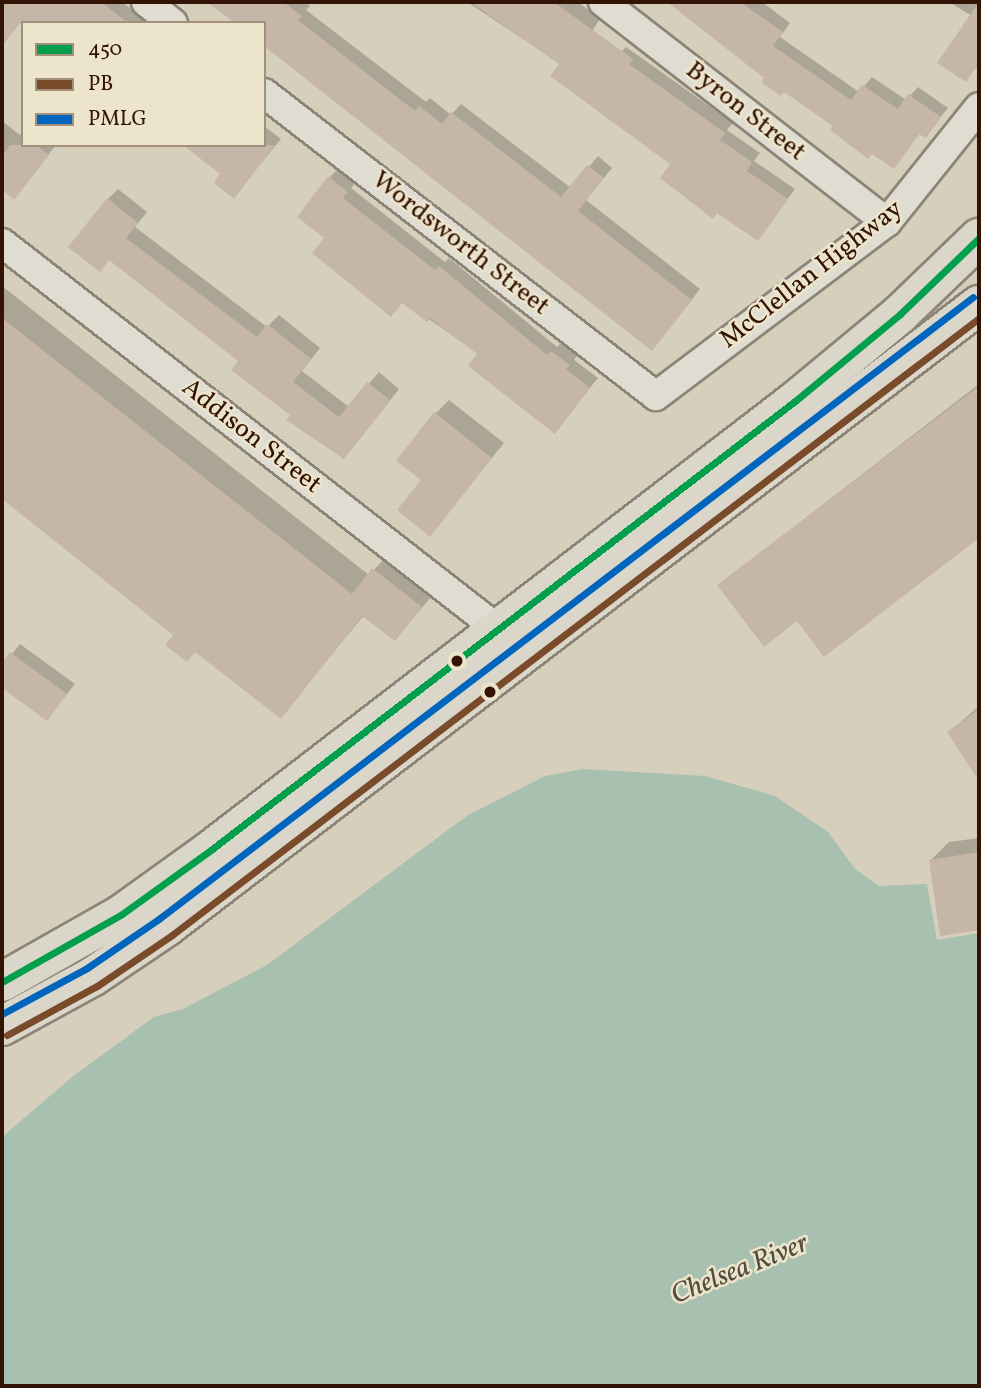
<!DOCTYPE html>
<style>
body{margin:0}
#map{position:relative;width:981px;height:1388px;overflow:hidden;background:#d6cfbb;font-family:Vollkorn,serif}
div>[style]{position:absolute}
.water>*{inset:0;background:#a8c0b0}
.shadow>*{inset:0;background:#0003}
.building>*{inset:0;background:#c5b6a8}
.roads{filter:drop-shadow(2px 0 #8c8477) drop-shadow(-2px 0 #8c8477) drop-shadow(0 2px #8c8477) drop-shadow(0 -2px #8c8477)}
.street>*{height:28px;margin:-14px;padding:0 14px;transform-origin:14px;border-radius:14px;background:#dfdcd2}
.highway>*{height:38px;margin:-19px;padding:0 19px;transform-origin:19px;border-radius:19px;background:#dad7ca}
.bus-1>*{height:7px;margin:-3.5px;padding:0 3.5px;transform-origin:3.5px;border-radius:3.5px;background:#039f4d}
.bus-2>*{height:7px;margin:-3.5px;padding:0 3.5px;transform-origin:3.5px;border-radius:3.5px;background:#7a4b2a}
.bus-3>*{height:7px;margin:-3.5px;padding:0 3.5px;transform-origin:3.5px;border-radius:3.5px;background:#0065bd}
.dots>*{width:19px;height:19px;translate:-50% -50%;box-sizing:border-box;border:4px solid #ece4cb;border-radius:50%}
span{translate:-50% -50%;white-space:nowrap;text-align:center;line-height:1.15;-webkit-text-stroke:5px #ece4cb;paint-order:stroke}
.street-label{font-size:26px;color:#331304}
.water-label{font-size:28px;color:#554d3e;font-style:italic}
.frame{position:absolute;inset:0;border:4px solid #331304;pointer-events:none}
.legend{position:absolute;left:21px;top:21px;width:245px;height:126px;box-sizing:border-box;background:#ece4cb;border:2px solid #a2907b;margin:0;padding:9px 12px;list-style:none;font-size:21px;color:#331304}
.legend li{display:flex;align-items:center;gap:14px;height:35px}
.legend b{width:35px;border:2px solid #a2907b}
</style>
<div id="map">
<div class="water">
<div style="clip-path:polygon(583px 769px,705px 776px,775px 796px,828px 832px,855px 869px,879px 886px,927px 884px,937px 940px,979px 933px,979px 1386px,2px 1386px,2px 1137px,72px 1077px,154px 1017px,183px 1009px,267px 965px,468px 815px,545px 776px)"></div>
</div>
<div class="shadow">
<div style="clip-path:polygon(2px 2px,122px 2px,149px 23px,28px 23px,23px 19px,2px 45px)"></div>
<div style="clip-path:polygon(210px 2px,305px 2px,310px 6px,306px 10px,426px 102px,430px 98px,451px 115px,461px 104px,571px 188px,598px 156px,612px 168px,586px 200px,700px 289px,652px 349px,264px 23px,237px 23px)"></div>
<div style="clip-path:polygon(467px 2px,578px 2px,600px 19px,590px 34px,619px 54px,626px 47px,733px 123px,727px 130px,760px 153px,754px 161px,795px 189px,758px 239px,561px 64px)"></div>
<div style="clip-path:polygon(669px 2px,762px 2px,790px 23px,780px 37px,859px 92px,872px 77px,906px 100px,918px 87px,948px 108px,925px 136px,920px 133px,894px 167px)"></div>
<div style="clip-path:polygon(949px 2px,979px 2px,979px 64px,965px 80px,972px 16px)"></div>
<div style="clip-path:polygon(2px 121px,20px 135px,23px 132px,23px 145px,56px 145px,14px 197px,2px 188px)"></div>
<div style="clip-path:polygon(264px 126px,281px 139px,234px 196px,223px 174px,264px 145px)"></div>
<div style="clip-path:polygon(338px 169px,356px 182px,351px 188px,445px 262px,449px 258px,557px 347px,561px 343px,577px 355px,574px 360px,598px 378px,555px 431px,479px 354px,403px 301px,326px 238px,329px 178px)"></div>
<div style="clip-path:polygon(118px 189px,147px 212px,135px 227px,267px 327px,279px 315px,320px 348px,302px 371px,349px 407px,379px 372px,399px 389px,354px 446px,293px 415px,241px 360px,111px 259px,100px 269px,108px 199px)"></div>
<div style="clip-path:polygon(2px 286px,369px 575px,392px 551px,439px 588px,395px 639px,364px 615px,281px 716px,2px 497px)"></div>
<div style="clip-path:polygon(979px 384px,979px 536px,824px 654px,797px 619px,719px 585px)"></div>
<div style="clip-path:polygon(449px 400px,504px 443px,430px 534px,423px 480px,436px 413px)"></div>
<div style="clip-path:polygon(20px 644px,75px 684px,47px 719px,2px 686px,2px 666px)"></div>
<div style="clip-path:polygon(979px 706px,979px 776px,978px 776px,949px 732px)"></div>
<div style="clip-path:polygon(979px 838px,979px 930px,942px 934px,931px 860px,949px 842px)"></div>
</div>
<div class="building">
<div style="clip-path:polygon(2px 2px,101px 2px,128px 23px,20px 23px,2px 46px)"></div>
<div style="clip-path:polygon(207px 2px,283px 2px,302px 16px,298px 20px,415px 111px,419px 106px,442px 124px,451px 112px,561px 197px,587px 165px,604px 178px,578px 211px,692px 300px,652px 351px,264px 46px,264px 23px,235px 23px)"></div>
<div style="clip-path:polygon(470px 2px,554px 2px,633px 59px,629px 64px,725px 133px,720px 140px,752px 162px,747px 171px,788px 199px,758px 241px,717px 213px,713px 219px,660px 178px,670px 164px,550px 76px,559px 64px)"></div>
<div style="clip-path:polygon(667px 2px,740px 2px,783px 32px,773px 46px,851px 100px,862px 85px,898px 109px,908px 94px,941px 117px,926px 138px,919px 134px,894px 169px,872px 154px,868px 159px,830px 130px,833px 126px,784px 92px,781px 96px,761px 82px,764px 78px)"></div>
<div style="clip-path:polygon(979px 2px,979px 63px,966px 82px,937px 63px)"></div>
<div style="clip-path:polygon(10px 145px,36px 145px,49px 155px,14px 200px,2px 190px,2px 156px)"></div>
<div style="clip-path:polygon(183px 145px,275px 145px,234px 199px,214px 183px,220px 174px)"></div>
<div style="clip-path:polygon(328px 176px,348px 192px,343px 198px,435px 270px,439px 266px,547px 355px,551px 351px,570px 365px,566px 369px,590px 388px,555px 434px,468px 366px,477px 354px,430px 318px,427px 322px,402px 303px,391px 317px,312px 253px,324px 238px,297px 217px)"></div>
<div style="clip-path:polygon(107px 198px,138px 223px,126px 238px,257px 337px,267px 324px,311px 359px,293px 382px,339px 417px,367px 382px,390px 400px,344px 459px,286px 420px,290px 415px,231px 370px,238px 361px,109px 260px,100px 272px,68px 247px)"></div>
<div style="clip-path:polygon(2px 318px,352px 594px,372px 568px,422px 607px,395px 641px,362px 616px,281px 719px,195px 652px,187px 662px,165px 645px,173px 635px,2px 499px)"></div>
<div style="clip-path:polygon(979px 386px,979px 538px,824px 657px,797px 621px,764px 647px,717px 585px)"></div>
<div style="clip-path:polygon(434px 412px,492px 458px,430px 537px,397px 510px,421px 480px,396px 461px)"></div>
<div style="clip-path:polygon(10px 652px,67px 694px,47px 721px,2px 688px,2px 663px)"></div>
<div style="clip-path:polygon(979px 709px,979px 781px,947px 732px)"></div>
<div style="clip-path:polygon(979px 852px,979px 930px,940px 936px,929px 860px)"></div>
</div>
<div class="roads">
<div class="street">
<div style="left:146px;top:2px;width:34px;rotate:38deg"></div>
<div style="left:603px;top:2px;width:359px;rotate:37.8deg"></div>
<div style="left:264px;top:93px;width:495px;rotate:37.7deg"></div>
<div style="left:656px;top:396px;width:289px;rotate:-37deg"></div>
<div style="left:887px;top:222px;width:147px;rotate:-51.3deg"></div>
<div style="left:2px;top:243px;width:630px;rotate:37.91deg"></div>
</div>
<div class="highway">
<div style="left:2px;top:982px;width:138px;rotate:-29.5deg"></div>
<div style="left:122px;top:914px;width:111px;rotate:-35.8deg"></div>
<div style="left:212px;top:849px;width:735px;rotate:-37.54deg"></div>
<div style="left:795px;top:401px;width:136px;rotate:-39.6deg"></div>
<div style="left:900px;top:314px;width:110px;rotate:-43.9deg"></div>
<div style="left:2px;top:1026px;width:102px;rotate:-28.6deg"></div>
<div style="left:92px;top:977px;width:89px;rotate:-34deg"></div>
<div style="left:166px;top:927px;width:1024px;rotate:-37.42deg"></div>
</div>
</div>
<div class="bus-1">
<div style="left:2px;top:982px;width:138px;rotate:-29.5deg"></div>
<div style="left:122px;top:914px;width:111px;rotate:-35.8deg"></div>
<div style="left:212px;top:849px;width:735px;rotate:-37.54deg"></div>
<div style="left:795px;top:401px;width:136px;rotate:-39.6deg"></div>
<div style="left:900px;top:314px;width:110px;rotate:-43.9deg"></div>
</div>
<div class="bus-2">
<div style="left:7px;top:1035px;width:102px;rotate:-28.6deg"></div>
<div style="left:97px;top:986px;width:91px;rotate:-34.2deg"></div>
<div style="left:172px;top:935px;width:1016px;rotate:-37.4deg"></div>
</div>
<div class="bus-3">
<div style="left:2px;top:1014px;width:97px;rotate:-28.4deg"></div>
<div style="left:87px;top:968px;width:88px;rotate:-34.4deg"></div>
<div style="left:160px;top:918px;width:1023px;rotate:-37.37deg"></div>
</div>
<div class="dots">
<div style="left:457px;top:661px;background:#331304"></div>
<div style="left:490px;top:692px;background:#331304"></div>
</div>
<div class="street-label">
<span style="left:745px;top:112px;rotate:38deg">Byron Street</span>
<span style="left:460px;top:244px;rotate:38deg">Wordsworth Street</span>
<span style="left:812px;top:275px;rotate:-38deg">McClellan Highway</span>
<span style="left:251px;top:437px;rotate:38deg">Addison Street</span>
</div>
<div class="water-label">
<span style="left:740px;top:1270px;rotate:-22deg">Chelsea River</span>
</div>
<div class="frame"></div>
<ul class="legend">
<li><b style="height:9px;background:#039f4d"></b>450</li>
<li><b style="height:9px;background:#7a4b2a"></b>PB</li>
<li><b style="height:9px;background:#0065bd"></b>PMLG</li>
</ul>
</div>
